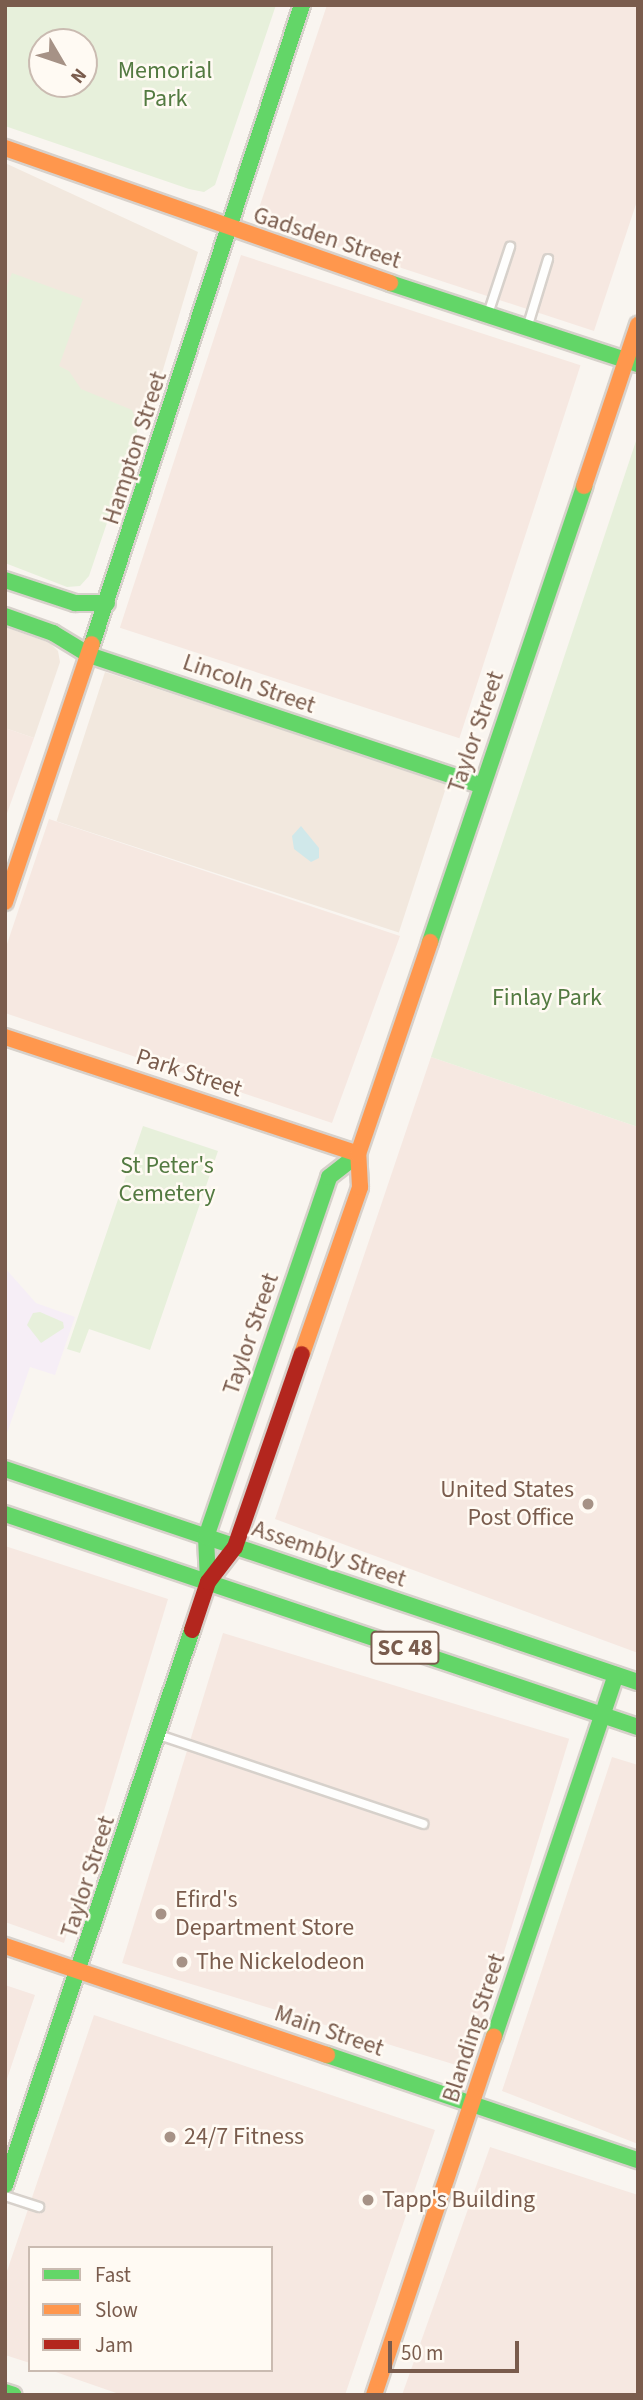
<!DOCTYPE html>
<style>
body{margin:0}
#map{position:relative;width:643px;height:2400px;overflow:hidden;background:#f9f5f0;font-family:"Source Sans 3",sans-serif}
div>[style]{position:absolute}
.residential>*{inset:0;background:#f2e8de;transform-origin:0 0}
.commercial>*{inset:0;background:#f6e8e1;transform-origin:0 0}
.education>*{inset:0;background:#f6eef6}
.green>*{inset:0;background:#e7f0db}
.water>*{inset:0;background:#d0e8ea}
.roads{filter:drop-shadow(2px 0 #d7d1cb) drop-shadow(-2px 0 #d7d1cb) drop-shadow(0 2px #d7d1cb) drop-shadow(0 -2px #d7d1cb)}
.lane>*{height:8px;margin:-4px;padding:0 4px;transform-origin:4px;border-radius:4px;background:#fefefd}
.fast>*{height:16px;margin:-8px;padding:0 8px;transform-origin:8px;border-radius:8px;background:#63d668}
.slow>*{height:16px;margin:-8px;padding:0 8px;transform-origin:8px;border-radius:8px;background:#ff974d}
.jam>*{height:16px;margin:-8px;padding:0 8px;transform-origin:8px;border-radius:8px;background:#b3261e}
.dots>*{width:19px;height:19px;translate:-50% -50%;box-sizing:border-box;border:4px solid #fffaf3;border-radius:50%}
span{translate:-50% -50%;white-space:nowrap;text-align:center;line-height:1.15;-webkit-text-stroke:5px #fffaf3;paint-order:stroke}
.shield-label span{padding:2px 5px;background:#fffaf3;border:2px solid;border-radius:5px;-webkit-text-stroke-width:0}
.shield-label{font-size:23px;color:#7a5c4d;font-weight:700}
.park-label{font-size:24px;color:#537a41}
.street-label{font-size:24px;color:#7a5c4d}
.poi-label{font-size:24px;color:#7a5c4d}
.right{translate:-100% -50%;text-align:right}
.left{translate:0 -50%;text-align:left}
.frame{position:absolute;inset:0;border:7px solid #7a5c4d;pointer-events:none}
.legend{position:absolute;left:28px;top:2246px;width:245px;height:126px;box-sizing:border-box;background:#fffaf3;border:2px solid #cabbb1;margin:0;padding:9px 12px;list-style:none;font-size:21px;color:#7a5c4d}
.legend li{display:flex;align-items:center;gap:14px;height:35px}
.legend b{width:35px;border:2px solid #cabbb1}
.north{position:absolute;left:28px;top:28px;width:70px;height:70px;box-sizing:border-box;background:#fffaf3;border:2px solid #cabbb1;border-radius:50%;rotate:129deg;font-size:19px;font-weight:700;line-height:28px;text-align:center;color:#7a5c4d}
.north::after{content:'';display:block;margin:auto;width:24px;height:32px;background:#a69286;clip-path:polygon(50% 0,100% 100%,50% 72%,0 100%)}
.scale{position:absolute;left:388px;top:2341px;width:131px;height:32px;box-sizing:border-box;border:4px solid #7a5c4d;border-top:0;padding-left:9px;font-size:21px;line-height:24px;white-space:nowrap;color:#7a5c4d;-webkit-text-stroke:5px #fffaf3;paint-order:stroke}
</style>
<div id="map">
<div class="residential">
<div style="clip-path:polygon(5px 163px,198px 252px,146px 427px,5px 378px)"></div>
<div style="clip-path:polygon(5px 627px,50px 643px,58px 651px,60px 662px,34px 738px,5px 728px)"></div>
<div style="left:105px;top:672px;width:360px;height:157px;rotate:18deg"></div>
</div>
<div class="commercial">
<div style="clip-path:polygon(327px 5px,638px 5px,638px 198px,594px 331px,255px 220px)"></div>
<div style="left:241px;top:255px;width:357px;height:392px;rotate:18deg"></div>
<div style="clip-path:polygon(5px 728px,34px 738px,5px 819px)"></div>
<div style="clip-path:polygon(49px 819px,400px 936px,332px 1123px,5px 1013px,5px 950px)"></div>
<div style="clip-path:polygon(431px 1057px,638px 1127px,638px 1653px,275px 1519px)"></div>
<div style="clip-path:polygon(5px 1546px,168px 1599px,64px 1943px,5px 1922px)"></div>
<div style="left:223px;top:1633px;width:362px;height:345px;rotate:17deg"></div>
<div style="clip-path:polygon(612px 1757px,638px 1765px,638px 2144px,502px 2091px)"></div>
<div style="clip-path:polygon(5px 1985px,35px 1995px,5px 2085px)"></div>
<div style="clip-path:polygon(94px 2015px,435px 2130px,345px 2395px,122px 2395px,50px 2370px,271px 2370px,271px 2248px,30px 2248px,30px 2363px,5px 2355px,5px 2277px)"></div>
<div style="clip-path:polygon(490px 2147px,638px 2195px,638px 2395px,402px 2395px)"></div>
</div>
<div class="education">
<div style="clip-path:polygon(5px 1268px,36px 1303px,75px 1317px,55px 1375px,30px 1367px,6px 1436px)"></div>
</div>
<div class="green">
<div style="clip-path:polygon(evenodd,5px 5px,276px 5px,215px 185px,204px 192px,189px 189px,5px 126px,5px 5px,42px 42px,84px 42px,84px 84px,42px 84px,42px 42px)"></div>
<div style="clip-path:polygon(12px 273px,83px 299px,59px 366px,69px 371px,81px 389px,132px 410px,137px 422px,137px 434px,89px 576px,80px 586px,67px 587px,5px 563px,5px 291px)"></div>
<div style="clip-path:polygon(638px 435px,638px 1127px,431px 1057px)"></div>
<div style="clip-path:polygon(143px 1126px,218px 1151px,150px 1350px,89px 1329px,80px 1353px,67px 1349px)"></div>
<div style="clip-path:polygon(40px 1312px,63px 1322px,64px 1328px,41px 1343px,27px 1325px,33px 1313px)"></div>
</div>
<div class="water">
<div style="clip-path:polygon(301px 826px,319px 848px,319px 858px,311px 862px,294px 849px,292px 836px)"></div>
</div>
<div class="roads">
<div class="lane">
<div style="left:488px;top:314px;width:71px;rotate:-71.8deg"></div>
<div style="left:528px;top:325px;width:69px;rotate:-73.1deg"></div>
<div style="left:159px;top:1735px;width:279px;rotate:18.6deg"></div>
<div style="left:5px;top:2196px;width:36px;rotate:18deg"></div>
</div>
<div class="fast">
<div style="left:390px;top:283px;width:261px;rotate:18.1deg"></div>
<div style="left:5px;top:580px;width:74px;rotate:18.2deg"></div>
<div style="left:75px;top:603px;width:32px"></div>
<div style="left:5px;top:616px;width:51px;rotate:19.5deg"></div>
<div style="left:53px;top:633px;width:42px;rotate:31.4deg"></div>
<div style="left:89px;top:655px;width:414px;rotate:18.4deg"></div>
<div style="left:92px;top:644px;width:673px;rotate:-71.81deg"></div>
<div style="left:430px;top:942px;width:481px;rotate:-71.3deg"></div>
<div style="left:5px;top:1469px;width:668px;rotate:18.6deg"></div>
<div style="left:5px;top:1514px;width:668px;rotate:18.6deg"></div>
<div style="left:208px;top:1582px;width:45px;rotate:-92.5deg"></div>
<div style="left:206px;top:1537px;width:380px;rotate:-71.1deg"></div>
<div style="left:329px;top:1177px;width:37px;rotate:-38deg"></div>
<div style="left:494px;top:2037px;width:382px;rotate:-71.4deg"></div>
<div style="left:327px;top:2055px;width:328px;rotate:18.7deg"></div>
<div style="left:5px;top:2185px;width:586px;rotate:-71.38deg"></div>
<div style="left:5px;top:2392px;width:9px;rotate:18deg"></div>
</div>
<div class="slow">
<div style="left:5px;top:148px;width:408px;rotate:19.3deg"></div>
<div style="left:584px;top:486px;width:170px;rotate:-71.5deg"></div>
<div style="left:5px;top:902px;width:272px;rotate:-71.4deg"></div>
<div style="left:5px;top:1037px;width:372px;rotate:18.3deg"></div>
<div style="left:302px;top:1354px;width:177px;rotate:-70.8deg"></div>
<div style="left:360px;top:1187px;width:33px;rotate:-93deg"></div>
<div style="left:358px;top:1154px;width:224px;rotate:-71.2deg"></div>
<div style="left:5px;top:1946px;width:340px;rotate:18.7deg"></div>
<div style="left:374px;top:2395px;width:378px;rotate:-71.5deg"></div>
</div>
<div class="jam">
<div style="left:192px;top:1630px;width:51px;rotate:-71.6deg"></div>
<div style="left:208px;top:1582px;width:44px;rotate:-52.4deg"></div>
<div style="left:235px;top:1547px;width:204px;rotate:-70.9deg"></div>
</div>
</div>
<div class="dots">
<div style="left:588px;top:1504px;background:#a69286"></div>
<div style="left:161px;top:1914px;background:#a69286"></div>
<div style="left:182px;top:1962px;background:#a69286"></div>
<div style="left:170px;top:2137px;background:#a69286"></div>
<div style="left:368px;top:2200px;background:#a69286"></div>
</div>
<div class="shield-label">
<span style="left:405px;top:1648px">SC 48</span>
</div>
<div class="park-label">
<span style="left:165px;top:85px">Memorial<br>Park</span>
<span style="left:547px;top:998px">Finlay Park</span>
<span style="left:167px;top:1180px">St Peter's<br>Cemetery</span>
</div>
<div class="street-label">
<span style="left:327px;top:238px;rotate:18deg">Gadsden Street</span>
<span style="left:135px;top:448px;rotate:-72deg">Hampton Street</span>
<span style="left:249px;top:684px;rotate:19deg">Lincoln Street</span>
<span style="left:476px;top:732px;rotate:-71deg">Taylor Street</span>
<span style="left:189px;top:1073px;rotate:18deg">Park Street</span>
<span style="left:251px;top:1334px;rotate:-71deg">Taylor Street</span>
<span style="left:329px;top:1554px;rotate:19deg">Assembly Street</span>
<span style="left:88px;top:1877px;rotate:-72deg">Taylor Street</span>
<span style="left:474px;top:2028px;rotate:-72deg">Blanding Street</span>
<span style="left:329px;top:2031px;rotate:19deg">Main Street</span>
</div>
<div class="poi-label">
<span class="right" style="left:574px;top:1504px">United States<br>Post Office</span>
<span class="left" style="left:175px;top:1914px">Efird's<br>Department Store</span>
<span class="left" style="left:196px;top:1962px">The Nickelodeon</span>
<span class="left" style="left:184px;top:2137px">24/7 Fitness</span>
<span class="left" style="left:382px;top:2200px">Tapp's Building</span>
</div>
<div class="frame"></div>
<ul class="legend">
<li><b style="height:9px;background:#63d668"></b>Fast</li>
<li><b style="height:9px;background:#ff974d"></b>Slow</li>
<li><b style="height:9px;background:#b3261e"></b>Jam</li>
</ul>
<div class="north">N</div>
<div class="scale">50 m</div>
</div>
